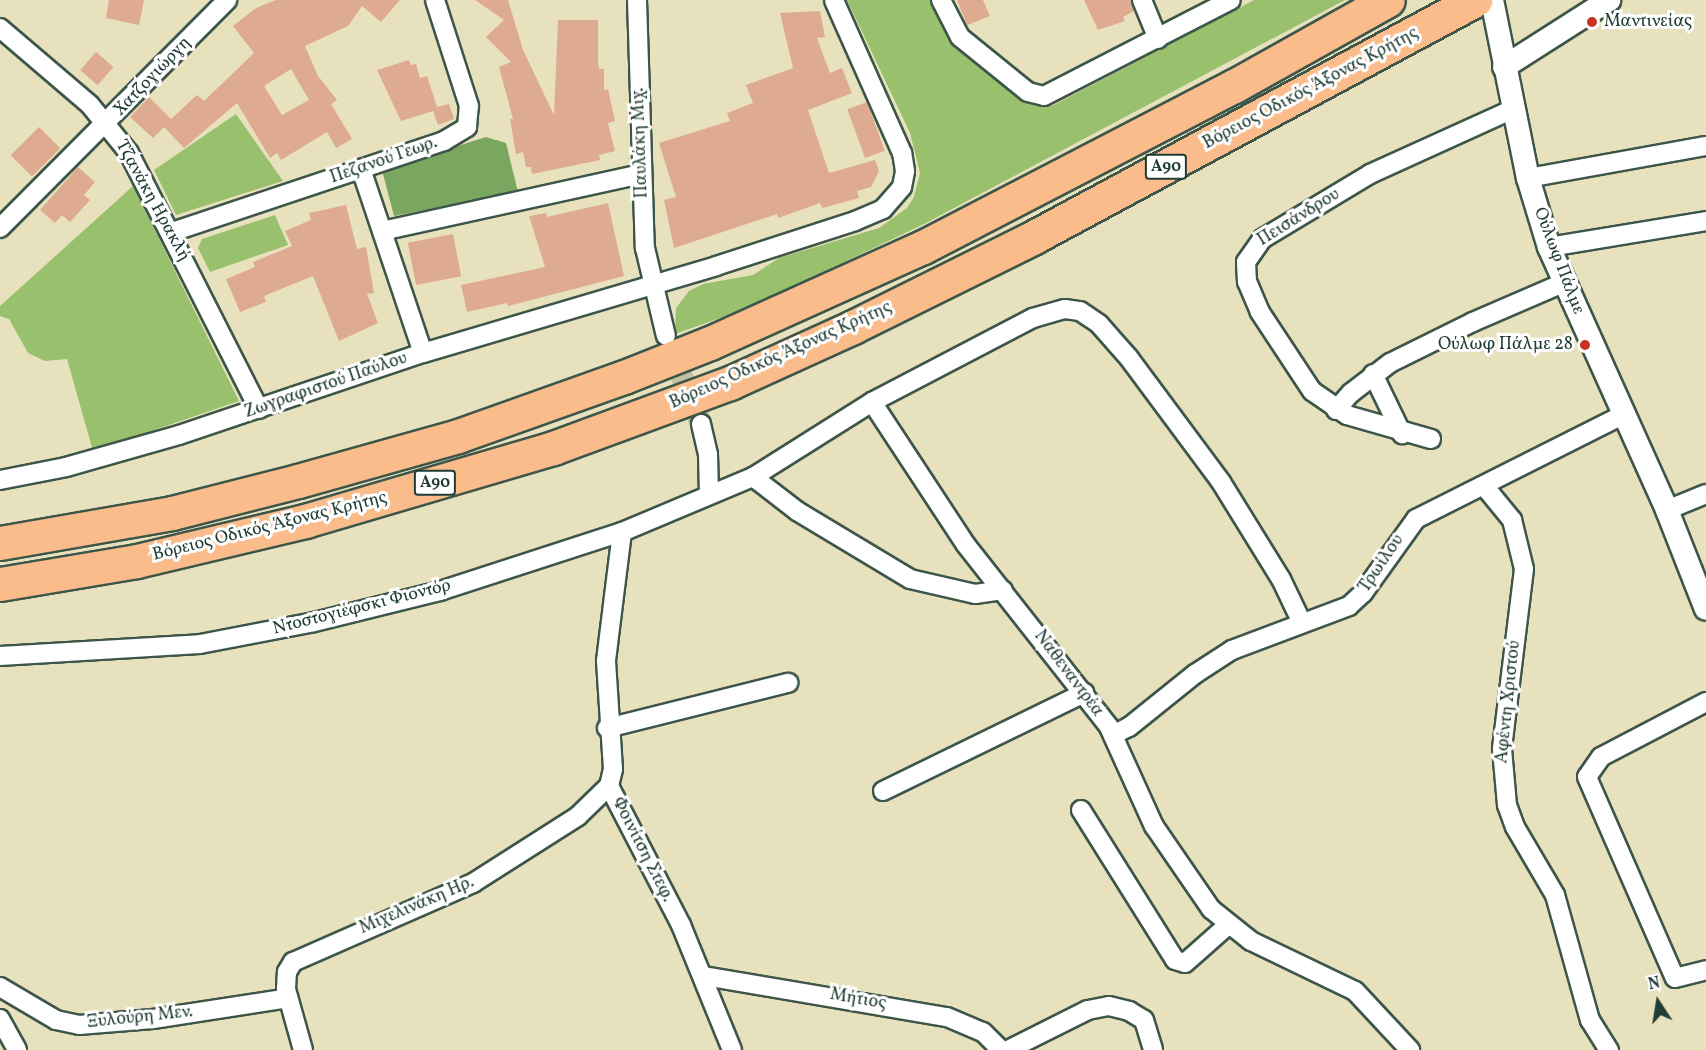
<!DOCTYPE html>
<meta charset="utf-8">
<style>
body{margin:0}
#map{position:relative;width:1706px;height:1050px;overflow:hidden;background:#e8e1bd;font-family:Vollkorn,serif}
div>[style]{position:absolute}
.green>*{inset:0;background:#99c16d}
.forest>*{inset:0;background:#7aa760}
.building>*{inset:0;background:#deaa90;transform-origin:0 0}
.tertiary-tunnel>*{height:22px;margin-top:-11px;transform-origin:0;background:repeating-linear-gradient(90deg,#c0c0a2 0 22px,transparent 0 33px)}
.roads{filter:drop-shadow(2px 0 #3d5649) drop-shadow(-2px 0 #3d5649) drop-shadow(0 2px #3d5649) drop-shadow(0 -2px #3d5649)}
.minor>*{height:18px;margin:-9px;padding:0 9px;transform-origin:9px;border-radius:9px;background:#fff}
.tertiary>*{height:22px;margin:-11px;padding:0 11px;transform-origin:11px;border-radius:11px;background:#fff}
.motorway>*{height:33px;margin:-16.5px;padding:0 16.5px;transform-origin:16.5px;border-radius:16.5px;background:#f9bc8a}
.dots>*{width:16px;height:16px;translate:-50% -50%;box-sizing:border-box;border:3px solid #fff;border-radius:50%}
span{translate:-50% -50%;white-space:nowrap;text-align:center;line-height:1.15;-webkit-text-stroke:6px #fff;paint-order:stroke}
.shield-label span{padding:2px 4px;background:#fff;border:2px solid;border-radius:4px;-webkit-text-stroke-width:0}
.shield-label{font-size:16px;color:#1f3d34;font-weight:700}
.poi-label{font-size:18px;color:#1f3d34}
.left{translate:0 -50%;text-align:left}
.right{translate:-100% -50%;text-align:right}
.street-label{font-size:18px;color:#1f3d34}
.north{position:absolute;left:1628px;top:972px;width:60px;height:60px;-webkit-text-stroke:4px #fff;paint-order:stroke;rotate:348deg;font-size:16px;font-weight:700;line-height:24px;text-align:center;color:#1f3d34}
.north::after{content:'';display:block;margin:auto;width:21px;height:27px;background:#1f3d34;clip-path:polygon(50% 0,100% 100%,50% 72%,0 100%)}
</style>
<div id="map">
<div class="green">
<div style="clip-path:polygon(847px 0,933px 0,956px 44px,1041px 104px,1052px 106px,1254px 0,1345px 0,924px 224px,748px 308px,675px 334px,676px 308px,689px 291px,703px 284px,753px 275px,779px 258px,879px 228px,907px 208px,914px 197px,920px 173px,910px 133px)"></div>
<div style="clip-path:polygon(236px 114px,283px 181px,176px 215px,154px 170px)"></div>
<div style="clip-path:polygon(133px 186px,239px 401px,93px 451px,67px 359px,45px 361px,28px 353px,9px 319px,0 316px,0 306px)"></div>
<div style="clip-path:polygon(275px 215px,288px 245px,210px 272px,198px 248px,202px 239px)"></div>
</div>
<div class="forest">
<div style="clip-path:polygon(486px 137px,506px 143px,518px 192px,394px 216px,382px 170px)"></div>
</div>
<div class="building">
<div style="clip-path:polygon(109px 0,144px 0,139px 25px,106px 18px)"></div>
<div style="clip-path:polygon(evenodd,276px 0,400px 0,381px 22px,362px 6px,348px 26px,305px 46px,318px 76px,337px 100px,331px 104px,352px 139px,336px 148px,327px 132px,281px 160px,277px 153px,270px 158px,237px 103px,184px 148px,164px 127px,153px 138px,130px 117px,149px 97px,171px 119px,169px 121px,197px 95px,204px 101px,254px 53px,233px 26px,256px 8px,276px 0,291px 69px,309px 100px,282px 115px,264px 86px,291px 69px)"></div>
<div style="clip-path:polygon(475px 0,508px 0,523px 50px,554px 115px,558px 20px,598px 20px,598px 62px,599px 69px,604px 69px,604px 90px,608px 89px,615px 121px,608px 123px,615px 151px,599px 155px,600px 160px,532px 174px,531px 167px,526px 167px,523px 152px,516px 154px,510px 119px,513px 119px,499px 67px,511px 62px,486px 37px,504px 20px)"></div>
<div style="clip-path:polygon(957px 0,983px 0,990px 16px,967px 25px)"></div>
<div style="clip-path:polygon(1084px 0,1131px 0,1134px 11px,1123px 17px,1125px 21px,1098px 30px)"></div>
<div style="clip-path:polygon(820px 11px,825px 37px,817px 38px,830px 73px,842px 68px,852px 93px,808px 110px,829px 173px,875px 160px,879px 171px,871px 187px,857px 191px,859px 198px,822px 208px,820px 203px,778px 218px,777px 214px,674px 248px,664px 200px,676px 197px,659px 143px,730px 121px,727px 113px,753px 103px,746px 85px,793px 68px,780px 13px)"></div>
<div style="left:96px;top:52px;width:23px;height:24px;rotate:41deg"></div>
<div style="clip-path:polygon(409px 60px,411px 65px,416px 64px,420px 78px,427px 76px,437px 107px,449px 104px,454px 119px,438px 125px,433px 111px,401px 121px,377px 70px)"></div>
<div style="left:867px;top:102px;width:52px;height:21px;rotate:70deg"></div>
<div style="left:39px;top:127px;width:30px;height:40px;rotate:45deg"></div>
<div style="clip-path:polygon(78px 167px,95px 182px,84px 195px,90px 200px,70px 222px,62px 215px,55px 223px,40px 210px)"></div>
<div style="clip-path:polygon(608px 203px,624px 276px,508px 306px,507px 303px,467px 312px,461px 285px,545px 267px,529px 216px,546px 213px,547px 217px)"></div>
<div style="clip-path:polygon(346px 205px,357px 249px,366px 247px,374px 293px,367px 294px,378px 323px,339px 341px,313px 276px,264px 296px,266px 302px,240px 312px,226px 279px,255px 267px,253px 262px,292px 246px,285px 231px,311px 220px,309px 213px)"></div>
<div style="left:453px;top:234px;width:43px;height:46px;rotate:79deg"></div>
</div>
<div class="tertiary-tunnel">
<div style="left:669px;top:345px;width:85px;rotate:67.9deg"></div>
</div>
<div class="roads">
<div class="minor">
<div style="left:637px;top:0;width:248px;rotate:88.2deg"></div>
<div style="left:645px;top:248px;width:90px;rotate:76.6deg"></div>
<div style="left:941px;top:0;width:42px;rotate:62.8deg"></div>
<div style="left:960px;top:37px;width:87px;rotate:39deg"></div>
<div style="left:1028px;top:92px;width:16px;rotate:14deg"></div>
<div style="left:1044px;top:96px;width:210px;rotate:-27.2deg"></div>
<div style="left:1142px;top:0;width:42px;rotate:67.7deg"></div>
<div style="left:0;top:28px;width:118px;rotate:40.5deg"></div>
<div style="left:90px;top:105px;width:62px;rotate:50.9deg"></div>
<div style="left:129px;top:153px;width:287px;rotate:63.1deg"></div>
<div style="left:361px;top:169px;width:194px;rotate:71.4deg"></div>
<div style="left:1528px;top:178px;width:181px;rotate:-10.2deg"></div>
<div style="left:0;top:228px;width:322px;rotate:-45.1deg"></div>
<div style="left:382px;top:231px;width:266px;rotate:-12.4deg"></div>
<div style="left:172px;top:232px;width:287px;rotate:-18.5deg"></div>
<div style="left:444px;top:141px;width:27px;rotate:-31deg"></div>
<div style="left:467px;top:127px;width:21px;rotate:-85deg"></div>
<div style="left:469px;top:106px;width:111px;rotate:-107.8deg"></div>
<div style="left:1549px;top:247px;width:159px;rotate:-9.4deg"></div>
<div style="left:1373px;top:374px;width:67px;rotate:64.2deg"></div>
<div style="left:872px;top:402px;width:182px;rotate:-27.6deg"></div>
<div style="left:1033px;top:318px;width:33px;rotate:-16deg"></div>
<div style="left:1065px;top:309px;width:15px;rotate:8deg"></div>
<div style="left:1080px;top:311px;width:23px;rotate:34deg"></div>
<div style="left:1099px;top:324px;width:45px;rotate:48.6deg"></div>
<div style="left:1129px;top:358px;width:154px;rotate:53.4deg"></div>
<div style="left:1221px;top:482px;width:114px;rotate:58.3deg"></div>
<div style="left:1281px;top:579px;width:49px;rotate:64.5deg"></div>
<div style="left:1336px;top:410px;width:23px;rotate:-49deg"></div>
<div style="left:1351px;top:393px;width:49px;rotate:-37.6deg"></div>
<div style="left:1390px;top:363px;width:93px;rotate:-26.3deg"></div>
<div style="left:1473px;top:322px;width:98px;rotate:-23.4deg"></div>
<div style="left:701px;top:424px;width:31px;rotate:77deg"></div>
<div style="left:708px;top:454px;width:40px;rotate:88.6deg"></div>
<div style="left:1431px;top:439px;width:87px;rotate:-164.1deg"></div>
<div style="left:1347px;top:415px;width:42px;rotate:-145.6deg"></div>
<div style="left:1312px;top:391px;width:95px;rotate:-123.4deg"></div>
<div style="left:1260px;top:312px;width:33px;rotate:-113deg"></div>
<div style="left:1247px;top:282px;width:20px;rotate:-93deg"></div>
<div style="left:1246px;top:262px;width:28px;rotate:-55deg"></div>
<div style="left:1262px;top:239px;width:126px;rotate:-31deg"></div>
<div style="left:1370px;top:174px;width:157px;rotate:-24.4deg"></div>
<div style="left:753px;top:477px;width:56px;rotate:37.7deg"></div>
<div style="left:797px;top:511px;width:132px;rotate:31deg"></div>
<div style="left:910px;top:579px;width:67px;rotate:13deg"></div>
<div style="left:975px;top:594px;width:28px;rotate:-8deg"></div>
<div style="left:0;top:480px;width:67px;rotate:-11.1deg"></div>
<div style="left:66px;top:467px;width:117px;rotate:-15.8deg"></div>
<div style="left:179px;top:435px;width:257px;rotate:-18.6deg"></div>
<div style="left:423px;top:353px;width:306px;rotate:-16.5deg"></div>
<div style="left:716px;top:266px;width:146px;rotate:-17.9deg"></div>
<div style="left:855px;top:221px;width:30px;rotate:-23deg"></div>
<div style="left:883px;top:209px;width:29px;rotate:-49deg"></div>
<div style="left:902px;top:187px;width:16px;rotate:-79deg"></div>
<div style="left:905px;top:171px;width:18px;rotate:-99deg"></div>
<div style="left:902px;top:153px;width:167px;rotate:-114deg"></div>
<div style="left:1485px;top:487px;width:43px;rotate:50.7deg"></div>
<div style="left:1512px;top:520px;width:50px;rotate:76.2deg"></div>
<div style="left:1524px;top:569px;width:181px;rotate:97deg"></div>
<div style="left:1502px;top:749px;width:56px;rotate:84.9deg"></div>
<div style="left:1507px;top:805px;width:23px;rotate:70deg"></div>
<div style="left:1515px;top:827px;width:79px;rotate:59.5deg"></div>
<div style="left:1555px;top:895px;width:130px;rotate:74.4deg"></div>
<div style="left:1590px;top:1020px;width:36px;rotate:58deg"></div>
<div style="left:1667px;top:510px;width:42px;rotate:-22.3deg"></div>
<div style="left:622px;top:532px;width:130px;rotate:97.1deg"></div>
<div style="left:606px;top:661px;width:108px;rotate:86.3deg"></div>
<div style="left:613px;top:769px;width:17px;rotate:103deg"></div>
<div style="left:609px;top:786px;width:157px;rotate:62.6deg"></div>
<div style="left:681px;top:925px;width:135px;rotate:67.8deg"></div>
<div style="left:0;top:656px;width:200px;rotate:-3.4deg"></div>
<div style="left:200px;top:644px;width:116px;rotate:-10.9deg"></div>
<div style="left:314px;top:622px;width:130px;rotate:-13.8deg"></div>
<div style="left:440px;top:591px;width:191px;rotate:-18deg"></div>
<div style="left:622px;top:532px;width:142px;rotate:-22.8deg"></div>
<div style="left:753px;top:477px;width:141px;rotate:-32.2deg"></div>
<div style="left:872px;top:402px;width:171px;rotate:56.7deg"></div>
<div style="left:966px;top:545px;width:231px;rotate:51.8deg"></div>
<div style="left:1109px;top:727px;width:109px;rotate:65.6deg"></div>
<div style="left:1154px;top:826px;width:101px;rotate:55.5deg"></div>
<div style="left:1211px;top:909px;width:51px;rotate:38.7deg"></div>
<div style="left:1251px;top:941px;width:115px;rotate:25.7deg"></div>
<div style="left:1355px;top:991px;width:81px;rotate:47deg"></div>
<div style="left:1706px;top:702px;width:119px;rotate:152.4deg"></div>
<div style="left:1601px;top:757px;width:24px;rotate:125deg"></div>
<div style="left:1587px;top:777px;width:219px;rotate:66.4deg"></div>
<div style="left:1675px;top:978px;width:32px;rotate:-14deg"></div>
<div style="left:607px;top:728px;width:187px;rotate:-14deg"></div>
<div style="left:1113px;top:735px;width:18px;rotate:-27deg"></div>
<div style="left:1129px;top:727px;width:85px;rotate:-38.8deg"></div>
<div style="left:1195px;top:674px;width:44px;rotate:-33deg"></div>
<div style="left:1232px;top:650px;width:125px;rotate:-20.6deg"></div>
<div style="left:1349px;top:606px;width:19px;rotate:-43deg"></div>
<div style="left:1363px;top:593px;width:91px;rotate:-54.4deg"></div>
<div style="left:1416px;top:519px;width:234px;rotate:-26.7deg"></div>
<div style="left:883px;top:791px;width:224px;rotate:-26deg"></div>
<div style="left:1081px;top:810px;width:177px;rotate:57.9deg"></div>
<div style="left:1175px;top:960px;width:10px;rotate:17deg"></div>
<div style="left:1185px;top:963px;width:57px;rotate:-41.5deg"></div>
<div style="left:704px;top:976px;width:246px;rotate:9.6deg"></div>
<div style="left:947px;top:1017px;width:39px;rotate:23deg"></div>
<div style="left:983px;top:1032px;width:25px;rotate:45deg"></div>
<div style="left:0;top:987px;width:65px;rotate:30.5deg"></div>
<div style="left:56px;top:1020px;width:24px;rotate:12deg"></div>
<div style="left:79px;top:1025px;width:74px;rotate:-4.6deg"></div>
<div style="left:153px;top:1019px;width:137px;rotate:-8.8deg"></div>
<div style="left:0;top:1019px;width:35px;rotate:61deg"></div>
<div style="left:303px;top:1050px;width:63px;rotate:-105.6deg"></div>
<div style="left:286px;top:989px;width:17px;rotate:-87deg"></div>
<div style="left:287px;top:972px;width:12px;rotate:-59deg"></div>
<div style="left:293px;top:962px;width:197px;rotate:-23.7deg"></div>
<div style="left:473px;top:883px;width:125px;rotate:-32.5deg"></div>
<div style="left:578px;top:816px;width:43px;rotate:-44.1deg"></div>
<div style="left:1008px;top:1050px;width:89px;rotate:-26.6deg"></div>
<div style="left:1088px;top:1010px;width:21px;rotate:-11deg"></div>
<div style="left:1109px;top:1006px;width:21px;rotate:14deg"></div>
<div style="left:1129px;top:1011px;width:17px;rotate:31deg"></div>
<div style="left:1144px;top:1020px;width:31px;rotate:73deg"></div>
</div>
<div class="tertiary">
<div style="left:1492px;top:0;width:182px;rotate:78.6deg"></div>
<div style="left:1528px;top:178px;width:72px;rotate:73.1deg"></div>
<div style="left:1549px;top:247px;width:288px;rotate:65.8deg"></div>
<div style="left:1667px;top:510px;width:106px;rotate:68.5deg"></div>
<div style="left:1504px;top:67px;width:125px;rotate:-32.5deg"></div>
</div>
<div class="motorway">
<div style="left:0;top:543px;width:175px;rotate:-9.9deg"></div>
<div style="left:172px;top:513px;width:130px;rotate:-14.3deg"></div>
<div style="left:298px;top:481px;width:166px;rotate:-15.7deg"></div>
<div style="left:458px;top:436px;width:176px;rotate:-19.6deg"></div>
<div style="left:624px;top:377px;width:92px;rotate:-21.6deg"></div>
<div style="left:710px;top:343px;width:234px;rotate:-24.3deg"></div>
<div style="left:923px;top:247px;width:350px;rotate:-27.4deg"></div>
<div style="left:1234px;top:86px;width:176px;rotate:-29.2deg"></div>
<div style="left:0;top:584px;width:139px;rotate:-9.5deg"></div>
<div style="left:137px;top:561px;width:173px;rotate:-13.4deg"></div>
<div style="left:305px;top:521px;width:259px;rotate:-16.4deg"></div>
<div style="left:553px;top:448px;width:189px;rotate:-20.2deg"></div>
<div style="left:730px;top:383px;width:135px;rotate:-24.5deg"></div>
<div style="left:853px;top:327px;width:202px;rotate:-26.4deg"></div>
<div style="left:1034px;top:237px;width:501px;rotate:-28.25deg"></div>
</div>
</div>
<div class="dots">
<div style="left:1592px;top:22px;background:#c8321e"></div>
<div style="left:1585px;top:345px;background:#c8321e"></div>
</div>
<div class="shield-label">
<span style="left:1166px;top:167px">Α90</span>
<span style="left:435px;top:483px">Α90</span>
</div>
<div class="poi-label">
<span class="left" style="left:1604px;top:22px">Μαντινείας</span>
<span class="right" style="left:1573px;top:345px">Ούλωφ Πάλμε 28</span>
</div>
<div class="street-label">
<span style="left:153px;top:77px;rotate:-46deg">Χατζογιώργη</span>
<span style="left:1311px;top:89px;rotate:-28deg">Βόρειος Οδικός Άξονας Κρήτης</span>
<span style="left:641px;top:143px;rotate:-92deg">Παυλάκη Μιχ.</span>
<span style="left:384px;top:161px;rotate:-19deg">Πεζανού Γεωρ.</span>
<span style="left:152px;top:201px;rotate:61deg">Τζανάκη Ηρακλή</span>
<span style="left:1299px;top:218px;rotate:-32deg">Πεισάνδρου</span>
<span style="left:1558px;top:261px;rotate:69deg">Ούλωφ Πάλμε</span>
<span style="left:781px;top:356px;rotate:-24deg">Βόρειος Οδικός Άξονας Κρήτης</span>
<span style="left:326px;top:386px;rotate:-19deg">Ζωγραφιστού Παύλου</span>
<span style="left:270px;top:527px;rotate:-14deg">Βόρειος Οδικός Άξονας Κρήτης</span>
<span style="left:1382px;top:564px;rotate:-56deg">Τρωίλου</span>
<span style="left:362px;top:608px;rotate:-14deg">Ντοστογιέφσκι Φιοντόρ</span>
<span style="left:1068px;top:674px;rotate:53deg">Ναθεναντρέα</span>
<span style="left:1509px;top:702px;rotate:-84deg">Αφέντη Χριστού</span>
<span style="left:642px;top:850px;rotate:63deg">Φοινίτση Στεφ.</span>
<span style="left:417px;top:906px;rotate:-23deg">Μιχελινάκη Ηρ.</span>
<span style="left:858px;top:1000px;rotate:10deg">Μήτιος</span>
<span style="left:140px;top:1018px;rotate:-6deg">Ξυλούρη Μεν.</span>
</div>
<div class="north">N</div>
</div>
